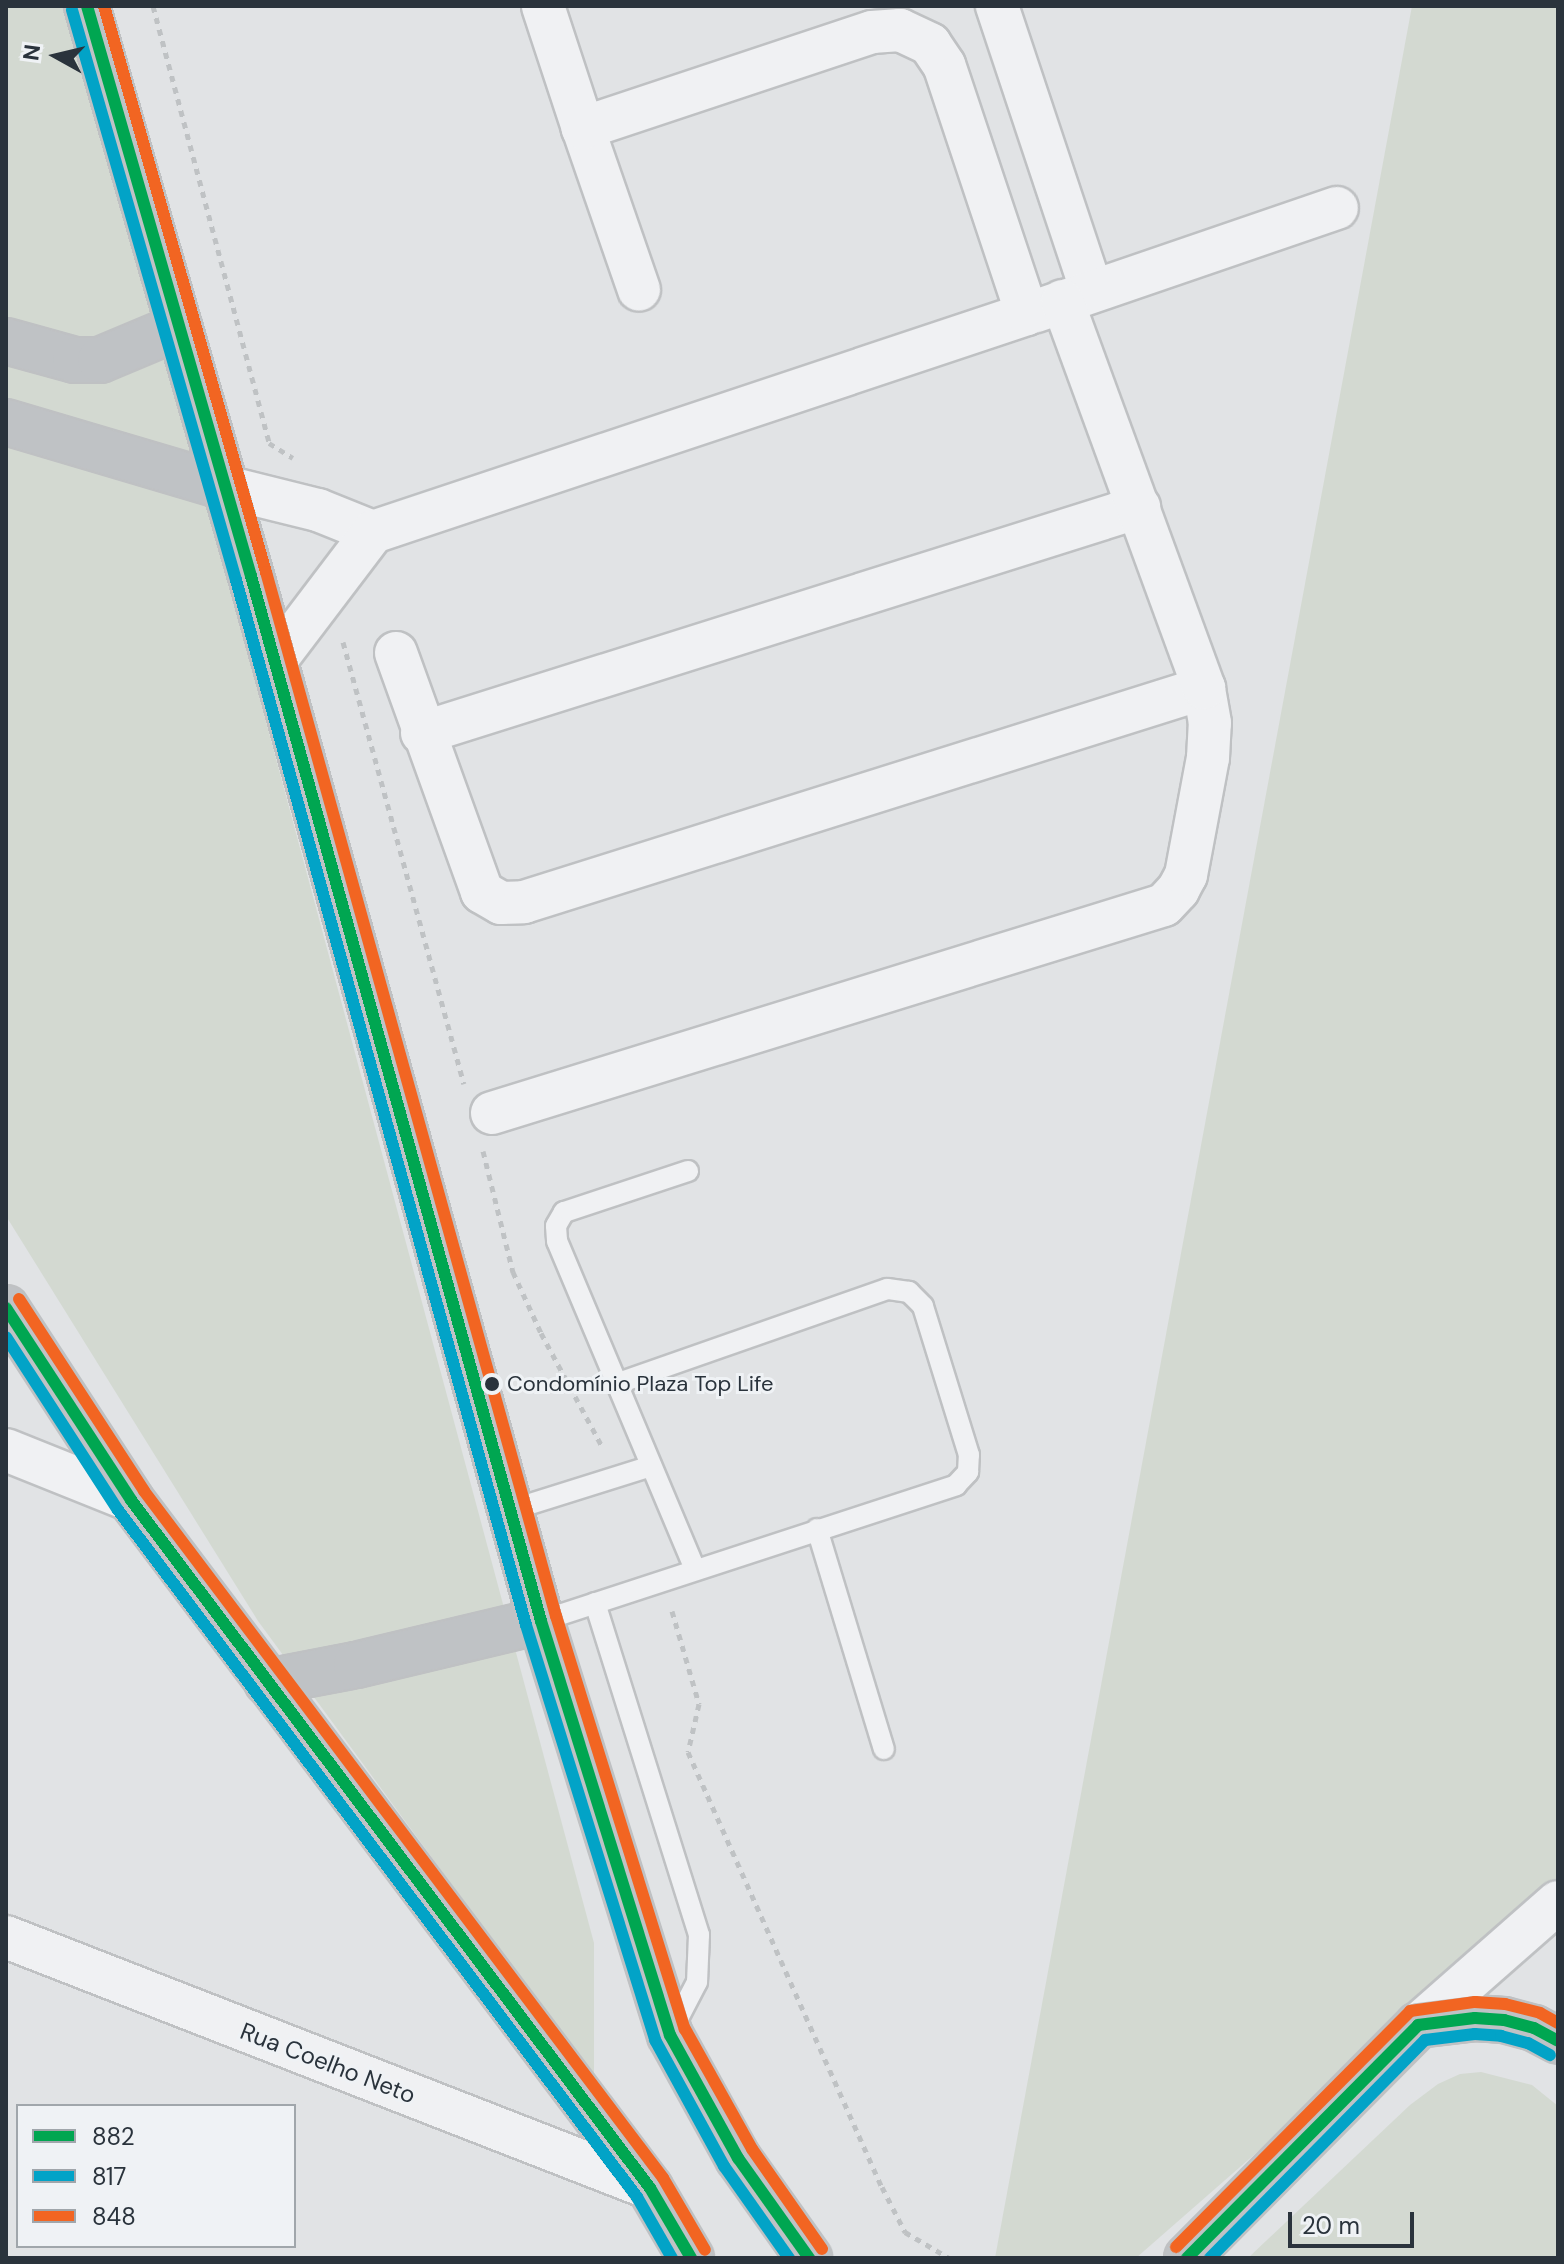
<!DOCTYPE html>
<meta charset="utf-8">
<style>
body{margin:0}
#map{position:relative;width:1564px;height:2264px;overflow:hidden;background:#e1e3e5;font-family:"DM Sans",sans-serif}
div>[style]{position:absolute}
.green>*{inset:0;background:#d3d9d1}
.path>*{height:5px;margin-top:-2.5px;transform-origin:0;background:repeating-linear-gradient(90deg,#bfc2c4 0 6px,transparent 0 12px)}
.roads{filter:drop-shadow(2px 0 #bfc1c3) drop-shadow(-2px 0 #bfc1c3) drop-shadow(0 2px #bfc1c3) drop-shadow(0 -2px #bfc1c3)}
.lane>*{height:20px;margin:-10px;padding:0 10px;transform-origin:10px;border-radius:10px;background:#f0f1f3}
.street>*{height:42px;margin:-21px;padding:0 21px;transform-origin:21px;border-radius:21px;background:#f0f1f3}
.secondary>*{height:44px;margin:-22px;padding:0 22px;transform-origin:22px;border-radius:22px;background:#bfc2c5}
.bus-1>*{height:12px;margin:-6px;padding:0 6px;transform-origin:6px;border-radius:6px;background:#00a651}
.bus-2>*{height:12px;margin:-6px;padding:0 6px;transform-origin:6px;border-radius:6px;background:#02a3c7}
.bus-3>*{height:12px;margin:-6px;padding:0 6px;transform-origin:6px;border-radius:6px;background:#f26522}
.dots>*{width:22px;height:22px;translate:-50% -50%;box-sizing:border-box;border:4px solid #eff2f5;border-radius:50%}
span{translate:-50% -50%;white-space:nowrap;text-align:center;line-height:1.15;-webkit-text-stroke:6px #eff2f5;paint-order:stroke}
.bus-label{font-size:22px;color:#2a333c}
.left{translate:0 -50%;text-align:left}
.street-label{font-size:24px;color:#2a333c}
.frame{position:absolute;inset:0;border:8px solid #2a333c;pointer-events:none}
.legend{position:absolute;left:16px;top:2104px;width:280px;height:144px;box-sizing:border-box;background:#eff2f5;border:2px solid #a0a6ab;margin:0;padding:10px 14px;list-style:none;font-size:24px;color:#2a333c}
.legend li{display:flex;align-items:center;gap:16px;height:40px}
.legend b{width:40px;border:2px solid #a0a6ab}
.north{position:absolute;left:16px;top:16px;width:80px;height:80px;-webkit-text-stroke:6px #eff2f5;paint-order:stroke;rotate:278deg;font-size:22px;font-weight:700;line-height:32px;text-align:center;color:#2a333c}
.north::after{content:'';display:block;margin:auto;width:28px;height:36px;background:#2a333c;clip-path:polygon(50% 0,100% 100%,50% 72%,0 100%)}
.scale{position:absolute;left:1288px;top:2212px;width:126px;height:36px;box-sizing:border-box;border:4px solid #2a333c;border-top:0;padding-left:10px;font-size:24px;line-height:28px;white-space:nowrap;color:#2a333c;-webkit-text-stroke:6px #eff2f5;paint-order:stroke}
</style>
<div id="map">
<div class="green">
<div style="clip-path:polygon(6px 6px,69px 6px,97px 92px,594px 1943px,594px 2078px,258px 1621px,6px 1216px)"></div>
<div style="clip-path:polygon(1412px 6px,1558px 6px,1558px 1889px,1136px 2258px,995px 2258px)"></div>
<div style="clip-path:polygon(1481px 2072px,1532px 2085px,1558px 2106px,1558px 2258px,1248px 2258px,1410px 2105px,1438px 2084px,1460px 2074px)"></div>
</div>
<div class="path">
<div style="left:153px;top:6px;width:452px;rotate:75.1deg"></div>
<div style="left:269px;top:443px;width:28px;rotate:32deg"></div>
<div style="left:343px;top:642px;width:458px;rotate:74.7deg"></div>
<div style="left:483px;top:1151px;width:125px;rotate:76.1deg"></div>
<div style="left:513px;top:1272px;width:67px;rotate:65.3deg"></div>
<div style="left:541px;top:1333px;width:131px;rotate:61.7deg"></div>
<div style="left:672px;top:1611px;width:97px;rotate:73.8deg"></div>
<div style="left:699px;top:1704px;width:49px;rotate:102.9deg"></div>
<div style="left:688px;top:1752px;width:476px;rotate:66deg"></div>
<div style="left:882px;top:2187px;width:51px;rotate:62.9deg"></div>
<div style="left:905px;top:2232px;width:51px;rotate:30.6deg"></div>
</div>
<div class="roads">
<div class="lane">
<div style="left:688px;top:1171px;width:131px;rotate:161.7deg"></div>
<div style="left:564px;top:1212px;width:16px;rotate:120deg"></div>
<div style="left:556px;top:1226px;width:15px;rotate:86deg"></div>
<div style="left:557px;top:1241px;width:356px;rotate:67.2deg"></div>
<div style="left:511px;top:1510px;width:147px;rotate:-17.4deg"></div>
<div style="left:817px;top:1529px;width:230px;rotate:73.1deg"></div>
<div style="left:595px;top:1603px;width:348px;rotate:72.6deg"></div>
<div style="left:699px;top:1935px;width:47px;rotate:92.4deg"></div>
<div style="left:697px;top:1982px;width:56px;rotate:117.5deg"></div>
<div style="left:541px;top:1621px;width:437px;rotate:-18.1deg"></div>
<div style="left:956px;top:1485px;width:18px;rotate:-47deg"></div>
<div style="left:968px;top:1472px;width:17px;rotate:-87deg"></div>
<div style="left:969px;top:1455px;width:156px;rotate:-107.2deg"></div>
<div style="left:923px;top:1306px;width:20px;rotate:-135deg"></div>
<div style="left:909px;top:1292px;width:22px;rotate:-172deg"></div>
<div style="left:887px;top:1289px;width:287px;rotate:160.7deg"></div>
</div>
<div class="street">
<div style="left:997px;top:6px;width:300px;rotate:71.6deg"></div>
<div style="left:583px;top:128px;width:171px;rotate:70.9deg"></div>
<div style="left:1036px;top:311px;width:318px;rotate:-18.9deg"></div>
<div style="left:225px;top:487px;width:96px;rotate:13.9deg"></div>
<div style="left:318px;top:510px;width:59px;rotate:21.8deg"></div>
<div style="left:396px;top:653px;width:254px;rotate:70.2deg"></div>
<div style="left:482px;top:892px;width:22px;rotate:30deg"></div>
<div style="left:501px;top:903px;width:23px;rotate:-2deg"></div>
<div style="left:524px;top:902px;width:713px;rotate:-17.47deg"></div>
<div style="left:275px;top:661px;width:162px;rotate:-52.8deg"></div>
<div style="left:373px;top:532px;width:689px;rotate:-18.43deg"></div>
<div style="left:1027px;top:314px;width:262px;rotate:-108.4deg"></div>
<div style="left:944px;top:65px;width:25px;rotate:-124deg"></div>
<div style="left:930px;top:44px;width:33px;rotate:-155deg"></div>
<div style="left:900px;top:30px;width:28px;rotate:176deg"></div>
<div style="left:872px;top:32px;width:305px;rotate:161.6deg"></div>
<div style="left:583px;top:128px;width:128px;rotate:-108.2deg"></div>
<div style="left:422px;top:733px;width:752px;rotate:-17.49deg"></div>
<div style="left:492px;top:1113px;width:703px;rotate:-17.2deg"></div>
<div style="left:1164px;top:905px;width:21px;rotate:-47deg"></div>
<div style="left:1178px;top:890px;width:17px;rotate:-62deg"></div>
<div style="left:1186px;top:875px;width:119px;rotate:-79.4deg"></div>
<div style="left:1208px;top:758px;width:35px;rotate:-87deg"></div>
<div style="left:1210px;top:723px;width:36px;rotate:-100deg"></div>
<div style="left:1204px;top:688px;width:412px;rotate:-110.1deg"></div>
<div style="left:6px;top:1450px;width:135px;rotate:21.8deg"></div>
<div style="left:6px;top:1937px;width:691px;rotate:21.29deg"></div>
<div style="left:1418px;top:2025px;width:186px;rotate:-41.3deg"></div>
</div>
<div class="secondary">
<div style="left:87px;top:6px;width:593px;rotate:73.95deg"></div>
<div style="left:251px;top:576px;width:1084px;rotate:74.49deg"></div>
<div style="left:541px;top:1621px;width:434px;rotate:72.7deg"></div>
<div style="left:670px;top:2035px;width:141px;rotate:61.1deg"></div>
<div style="left:738px;top:2158px;width:123px;rotate:54.6deg"></div>
<div style="left:6px;top:341px;width:72px;rotate:15.4deg"></div>
<div style="left:75px;top:360px;width:25px"></div>
<div style="left:100px;top:360px;width:86px;rotate:-22.7deg"></div>
<div style="left:6px;top:422px;width:228px;rotate:16.5deg"></div>
<div style="left:6px;top:1308px;width:229px;rotate:56.9deg"></div>
<div style="left:131px;top:1500px;width:862px;rotate:52.97deg"></div>
<div style="left:650px;top:2188px;width:81px;rotate:59.6deg"></div>
<div style="left:267px;top:1682px;width:91px;rotate:-10.8deg"></div>
<div style="left:356px;top:1665px;width:190px;rotate:-13.4deg"></div>
<div style="left:1187px;top:2258px;width:328px;rotate:-45.2deg"></div>
<div style="left:1418px;top:2025px;width:57px;rotate:-7deg"></div>
<div style="left:1475px;top:2018px;width:29px;rotate:4deg"></div>
<div style="left:1504px;top:2020px;width:31px;rotate:15deg"></div>
<div style="left:1534px;top:2028px;width:27px;rotate:28deg"></div>
</div>
</div>
<div class="bus-1">
<div style="left:87px;top:6px;width:593px;rotate:73.95deg"></div>
<div style="left:251px;top:576px;width:1084px;rotate:74.49deg"></div>
<div style="left:541px;top:1621px;width:434px;rotate:72.7deg"></div>
<div style="left:670px;top:2035px;width:141px;rotate:61.1deg"></div>
<div style="left:738px;top:2158px;width:123px;rotate:54.6deg"></div>
<div style="left:6px;top:1308px;width:229px;rotate:56.9deg"></div>
<div style="left:131px;top:1500px;width:862px;rotate:52.97deg"></div>
<div style="left:650px;top:2188px;width:81px;rotate:59.6deg"></div>
<div style="left:1187px;top:2258px;width:328px;rotate:-45.2deg"></div>
<div style="left:1418px;top:2025px;width:57px;rotate:-7deg"></div>
<div style="left:1475px;top:2018px;width:29px;rotate:4deg"></div>
<div style="left:1504px;top:2020px;width:31px;rotate:15deg"></div>
<div style="left:1534px;top:2028px;width:27px;rotate:28deg"></div>
</div>
<div class="bus-2">
<div style="left:72px;top:10px;width:593px;rotate:73.95deg"></div>
<div style="left:236px;top:580px;width:1084px;rotate:74.49deg"></div>
<div style="left:526px;top:1625px;width:435px;rotate:72.7deg"></div>
<div style="left:655px;top:2040px;width:144px;rotate:61.3deg"></div>
<div style="left:724px;top:2166px;width:113px;rotate:54.8deg"></div>
<div style="left:6px;top:1337px;width:206px;rotate:57.1deg"></div>
<div style="left:118px;top:1510px;width:861px;rotate:52.93deg"></div>
<div style="left:637px;top:2197px;width:70px;rotate:60.2deg"></div>
<div style="left:1210px;top:2258px;width:306px;rotate:-45.4deg"></div>
<div style="left:1425px;top:2040px;width:50px;rotate:-6.8deg"></div>
<div style="left:1475px;top:2034px;width:26px;rotate:4deg"></div>
<div style="left:1501px;top:2036px;width:28px;rotate:15deg"></div>
<div style="left:1528px;top:2043px;width:25px;rotate:29deg"></div>
</div>
<div class="bus-3">
<div style="left:104px;top:6px;width:589px;rotate:74.03deg"></div>
<div style="left:266px;top:572px;width:1084px;rotate:74.48deg"></div>
<div style="left:556px;top:1616px;width:433px;rotate:72.7deg"></div>
<div style="left:685px;top:2029px;width:137px;rotate:60.8deg"></div>
<div style="left:752px;top:2149px;width:122px;rotate:55deg"></div>
<div style="left:19px;top:1299px;width:229px;rotate:56.9deg"></div>
<div style="left:144px;top:1491px;width:861px;rotate:52.93deg"></div>
<div style="left:663px;top:2178px;width:83px;rotate:59.7deg"></div>
<div style="left:1176px;top:2247px;width:332px;rotate:-45.2deg"></div>
<div style="left:1410px;top:2011px;width:66px;rotate:-7.9deg"></div>
<div style="left:1475px;top:2002px;width:30px;rotate:4deg"></div>
<div style="left:1505px;top:2004px;width:36px;rotate:14deg"></div>
<div style="left:1540px;top:2013px;width:21px;rotate:29deg"></div>
</div>
<div class="dots">
<div style="left:492px;top:1384px;background:#2a333c"></div>
</div>
<div class="bus-label">
<span class="left" style="left:507px;top:1384px">Condomínio Plaza Top Life</span>
</div>
<div class="street-label">
<span style="left:328px;top:2063px;rotate:21deg">Rua Coelho Neto</span>
</div>
<div class="frame"></div>
<ul class="legend">
<li><b style="height:10px;background:#00a651"></b>882</li>
<li><b style="height:10px;background:#02a3c7"></b>817</li>
<li><b style="height:10px;background:#f26522"></b>848</li>
</ul>
<div class="north">N</div>
<div class="scale">20 m</div>
</div>
